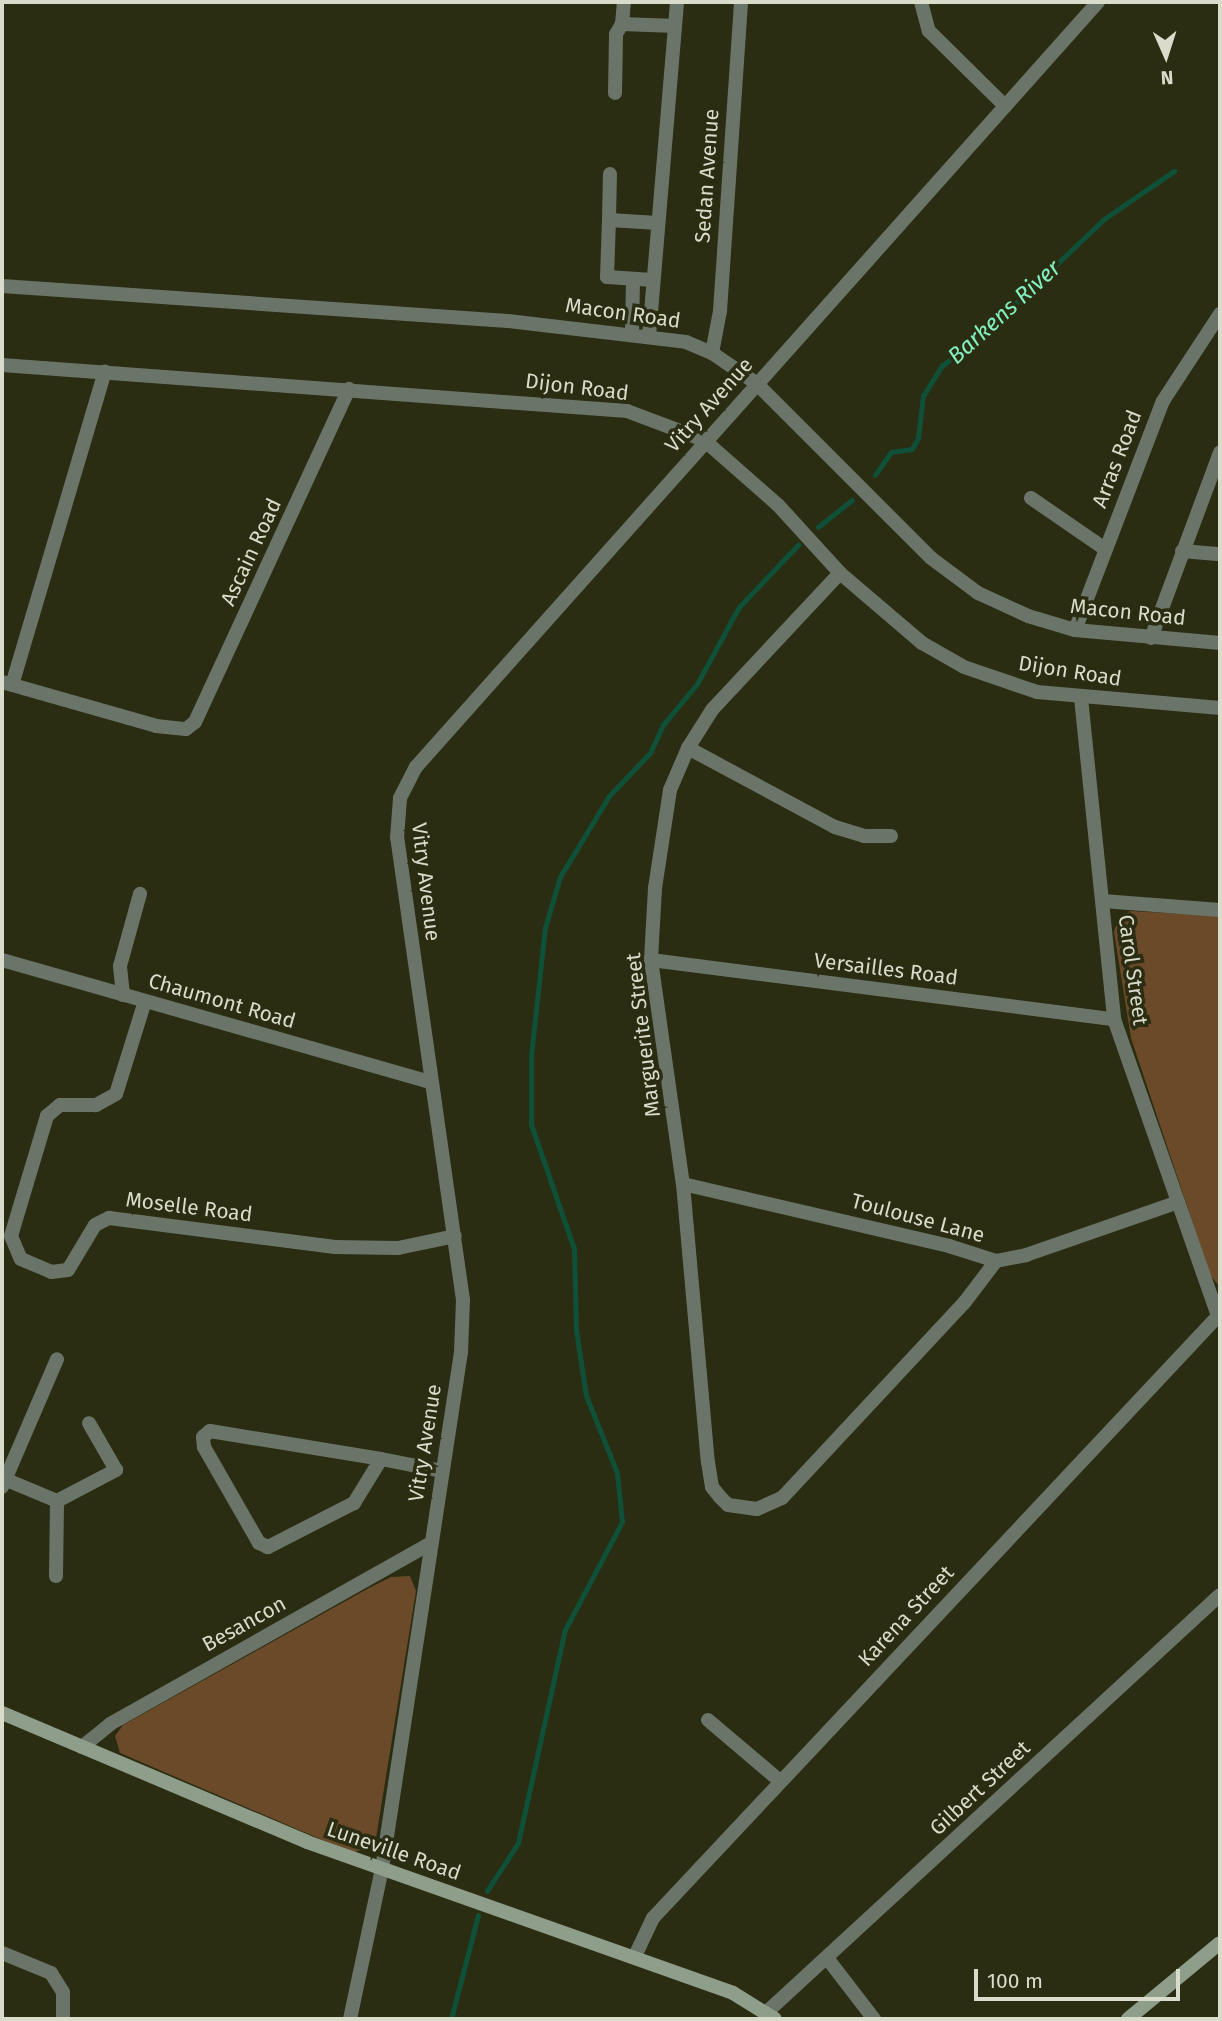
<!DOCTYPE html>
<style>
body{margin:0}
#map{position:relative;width:1222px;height:2021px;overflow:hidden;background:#2a2d11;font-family:"Fira Sans",sans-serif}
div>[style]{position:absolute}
.green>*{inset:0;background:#6a4a29}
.stream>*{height:4.5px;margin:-2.25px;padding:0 2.25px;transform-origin:2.25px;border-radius:2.25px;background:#0f5038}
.street>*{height:14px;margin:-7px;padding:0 7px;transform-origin:7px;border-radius:7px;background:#6b7468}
.secondary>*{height:14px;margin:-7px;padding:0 7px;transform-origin:7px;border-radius:7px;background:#8f9d8b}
span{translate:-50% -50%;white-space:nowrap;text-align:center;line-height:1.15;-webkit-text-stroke:7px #2a2d11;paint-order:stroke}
.street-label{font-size:21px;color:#d9dccb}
.water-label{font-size:23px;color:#82f0bf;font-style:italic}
.frame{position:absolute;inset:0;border:4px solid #d9dccb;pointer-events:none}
.north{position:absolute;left:1131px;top:21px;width:70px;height:70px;-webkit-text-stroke:5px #2a2d11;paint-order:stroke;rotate:177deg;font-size:19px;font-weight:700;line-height:28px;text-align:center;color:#d9dccb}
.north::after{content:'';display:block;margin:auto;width:24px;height:32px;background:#d9dccb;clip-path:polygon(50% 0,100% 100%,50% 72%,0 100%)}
.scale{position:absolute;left:974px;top:1969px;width:206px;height:32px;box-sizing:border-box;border:4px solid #d9dccb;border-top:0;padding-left:9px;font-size:21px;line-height:24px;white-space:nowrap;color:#d9dccb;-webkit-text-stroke:5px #2a2d11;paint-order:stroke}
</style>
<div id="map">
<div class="green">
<div style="clip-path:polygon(1130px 911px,1220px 916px,1220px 1287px,1210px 1275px,1131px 1038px,1114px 932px,1118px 919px)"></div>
<div style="clip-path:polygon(410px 1576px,416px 1591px,376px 1838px,371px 1847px,355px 1852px,320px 1839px,120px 1753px,115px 1736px,123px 1725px,369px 1588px,391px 1577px)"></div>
</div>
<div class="stream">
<div style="left:875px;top:475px;width:28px;rotate:-55deg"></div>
<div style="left:891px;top:452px;width:21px;rotate:-8deg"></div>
<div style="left:912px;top:449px;width:13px;rotate:-61deg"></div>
<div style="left:918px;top:438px;width:42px;rotate:-83.2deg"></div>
<div style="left:923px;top:396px;width:36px;rotate:-58deg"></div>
<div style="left:942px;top:366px;width:60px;rotate:-38.2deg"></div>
<div style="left:989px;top:329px;width:159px;rotate:-43.7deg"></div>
<div style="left:1104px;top:219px;width:85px;rotate:-34.4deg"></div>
<div style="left:818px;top:527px;width:43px;rotate:-38.5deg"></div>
<div style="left:487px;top:1891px;width:57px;rotate:-57.1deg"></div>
<div style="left:518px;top:1843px;width:218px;rotate:-77.6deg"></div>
<div style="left:565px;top:1630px;width:122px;rotate:-62.2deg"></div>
<div style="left:622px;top:1522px;width:49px;rotate:-95.8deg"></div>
<div style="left:617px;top:1473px;width:83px;rotate:-111.9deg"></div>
<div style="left:586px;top:1396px;width:66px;rotate:-98.7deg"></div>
<div style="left:576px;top:1331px;width:82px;rotate:-91.4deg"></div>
<div style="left:574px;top:1249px;width:131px;rotate:-109.1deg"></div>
<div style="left:531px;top:1125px;width:69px;rotate:-90deg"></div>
<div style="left:531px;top:1056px;width:129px;rotate:-83.8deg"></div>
<div style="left:545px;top:928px;width:53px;rotate:-73.6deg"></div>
<div style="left:560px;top:877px;width:95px;rotate:-58.8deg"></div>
<div style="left:609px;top:796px;width:59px;rotate:-46.4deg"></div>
<div style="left:650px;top:753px;width:31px;rotate:-65deg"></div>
<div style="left:663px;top:725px;width:53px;rotate:-50.3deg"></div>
<div style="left:697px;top:684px;width:88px;rotate:-61.4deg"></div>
<div style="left:739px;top:607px;width:86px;rotate:-46.4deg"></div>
<div style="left:451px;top:2019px;width:107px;rotate:-75.4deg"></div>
</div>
<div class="street">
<div style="left:921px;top:2px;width:30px;rotate:75deg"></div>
<div style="left:929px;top:31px;width:107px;rotate:44.6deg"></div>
<div style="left:622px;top:24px;width:22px;rotate:-85deg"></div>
<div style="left:615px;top:93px;width:59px;rotate:-89deg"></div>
<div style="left:616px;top:34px;width:12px;rotate:-59deg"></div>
<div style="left:622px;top:24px;width:53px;rotate:2.2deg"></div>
<div style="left:609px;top:220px;width:46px;rotate:-88.8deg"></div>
<div style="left:653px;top:280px;width:46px;rotate:-176.3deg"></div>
<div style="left:607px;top:277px;width:57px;rotate:-88deg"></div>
<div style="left:609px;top:220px;width:49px;rotate:3.5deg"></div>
<div style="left:2px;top:286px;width:507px;rotate:3.96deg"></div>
<div style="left:508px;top:321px;width:179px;rotate:6.7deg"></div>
<div style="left:686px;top:342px;width:28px;rotate:23deg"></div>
<div style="left:712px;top:353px;width:53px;rotate:34.3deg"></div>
<div style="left:756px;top:383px;width:247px;rotate:45deg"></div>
<div style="left:931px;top:558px;width:59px;rotate:36.7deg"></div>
<div style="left:978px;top:593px;width:55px;rotate:24.7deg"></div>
<div style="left:1028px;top:616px;width:49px;rotate:16.6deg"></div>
<div style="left:1075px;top:630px;width:146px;rotate:5.1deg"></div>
<div style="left:632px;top:333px;width:54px;rotate:-88.9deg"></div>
<div style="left:649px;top:336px;width:335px;rotate:-85.2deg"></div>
<div style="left:712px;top:353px;width:43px;rotate:-79.2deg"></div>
<div style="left:720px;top:311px;width:310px;rotate:-86.1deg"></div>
<div style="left:2px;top:365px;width:627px;rotate:4.21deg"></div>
<div style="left:627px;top:411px;width:82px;rotate:20.6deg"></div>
<div style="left:704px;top:440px;width:98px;rotate:41.3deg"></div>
<div style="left:778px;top:505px;width:92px;rotate:47.6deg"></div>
<div style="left:840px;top:573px;width:108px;rotate:40.5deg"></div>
<div style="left:922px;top:643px;width:48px;rotate:29.7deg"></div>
<div style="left:964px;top:667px;width:77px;rotate:18.9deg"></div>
<div style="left:1037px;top:692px;width:184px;rotate:5deg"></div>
<div style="left:1031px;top:498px;width:90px;rotate:34.6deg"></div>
<div style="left:1182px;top:551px;width:38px;rotate:5deg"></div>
<div style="left:840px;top:573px;width:187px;rotate:133.1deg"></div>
<div style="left:712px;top:710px;width:45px;rotate:122.3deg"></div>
<div style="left:688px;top:748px;width:46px;rotate:113.2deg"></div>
<div style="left:670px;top:790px;width:99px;rotate:98.7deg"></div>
<div style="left:655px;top:888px;width:72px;rotate:93.2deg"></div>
<div style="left:651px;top:960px;width:226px;rotate:81.9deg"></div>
<div style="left:683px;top:1184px;width:279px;rotate:84.9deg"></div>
<div style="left:708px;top:1462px;width:25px;rotate:81deg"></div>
<div style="left:712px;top:1487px;width:13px;rotate:51deg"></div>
<div style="left:720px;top:1497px;width:11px;rotate:45deg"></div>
<div style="left:728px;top:1505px;width:29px;rotate:8deg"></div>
<div style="left:757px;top:1509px;width:27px;rotate:-24deg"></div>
<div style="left:782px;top:1498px;width:267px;rotate:-47deg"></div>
<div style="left:964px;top:1303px;width:53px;rotate:-52.7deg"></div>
<div style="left:1075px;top:630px;width:245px;rotate:-69deg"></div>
<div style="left:1163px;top:401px;width:104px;rotate:-56.8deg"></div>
<div style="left:1151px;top:638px;width:198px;rotate:-69.6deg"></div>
<div style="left:2px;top:682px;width:160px;rotate:15.9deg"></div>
<div style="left:156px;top:726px;width:30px;rotate:6deg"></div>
<div style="left:186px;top:729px;width:11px;rotate:-38deg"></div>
<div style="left:195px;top:722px;width:367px;rotate:-65.2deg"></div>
<div style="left:12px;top:685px;width:327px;rotate:-73.5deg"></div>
<div style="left:1081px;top:698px;width:323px;rotate:84.1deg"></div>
<div style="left:1114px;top:1019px;width:315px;rotate:70.7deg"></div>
<div style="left:688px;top:748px;width:167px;rotate:28.3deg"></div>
<div style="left:835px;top:827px;width:30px;rotate:17deg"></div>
<div style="left:864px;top:836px;width:27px"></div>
<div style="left:1103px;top:901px;width:117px;rotate:4.4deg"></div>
<div style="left:2px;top:960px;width:446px;rotate:15.9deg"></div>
<div style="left:651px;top:960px;width:467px;rotate:7.3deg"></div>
<div style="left:123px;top:995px;width:29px;rotate:-96deg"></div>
<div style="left:120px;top:966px;width:75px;rotate:-74.5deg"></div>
<div style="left:145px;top:1001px;width:97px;rotate:107.3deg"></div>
<div style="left:116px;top:1094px;width:23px;rotate:151deg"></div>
<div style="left:96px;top:1105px;width:36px;rotate:180deg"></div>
<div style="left:60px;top:1105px;width:17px;rotate:140deg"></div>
<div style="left:47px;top:1116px;width:125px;rotate:106.7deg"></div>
<div style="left:11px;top:1236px;width:25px;rotate:67deg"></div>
<div style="left:21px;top:1259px;width:33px;rotate:23deg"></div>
<div style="left:51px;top:1272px;width:17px;rotate:-7deg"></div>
<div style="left:68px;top:1270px;width:52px;rotate:-59deg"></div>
<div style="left:95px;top:1225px;width:16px;rotate:-27deg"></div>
<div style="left:109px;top:1218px;width:228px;rotate:7.3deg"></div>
<div style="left:335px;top:1247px;width:63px;rotate:0.9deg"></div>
<div style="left:398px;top:1248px;width:58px;rotate:-11.9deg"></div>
<div style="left:683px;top:1184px;width:273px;rotate:13.1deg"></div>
<div style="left:949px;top:1246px;width:49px;rotate:17.7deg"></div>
<div style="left:996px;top:1261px;width:31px;rotate:-11deg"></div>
<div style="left:1026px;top:1255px;width:161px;rotate:-19.2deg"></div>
<div style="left:381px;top:1459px;width:52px;rotate:121.5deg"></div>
<div style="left:354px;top:1503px;width:97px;rotate:152.9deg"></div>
<div style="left:268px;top:1547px;width:10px;rotate:-156deg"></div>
<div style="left:259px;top:1543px;width:111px;rotate:-119.8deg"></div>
<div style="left:204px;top:1447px;width:10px;rotate:-96deg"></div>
<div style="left:203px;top:1437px;width:9px;rotate:-41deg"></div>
<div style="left:210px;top:1431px;width:173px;rotate:9.3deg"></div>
<div style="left:381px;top:1459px;width:62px;rotate:11.1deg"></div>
<div style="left:2px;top:1478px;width:60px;rotate:22.7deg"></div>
<div style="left:2px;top:1487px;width:139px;rotate:-66.7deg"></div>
<div style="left:56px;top:1576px;width:75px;rotate:-89.2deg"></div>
<div style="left:57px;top:1501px;width:67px;rotate:-27.7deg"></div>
<div style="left:116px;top:1470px;width:54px;rotate:-119.9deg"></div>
<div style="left:708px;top:1720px;width:94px;rotate:40.3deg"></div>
<div style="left:82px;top:1747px;width:36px;rotate:-39deg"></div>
<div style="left:110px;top:1724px;width:369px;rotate:-29.4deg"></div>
<div style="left:2px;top:1953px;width:53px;rotate:22.2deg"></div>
<div style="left:51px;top:1973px;width:22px;rotate:58deg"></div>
<div style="left:63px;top:1992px;width:27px;rotate:90deg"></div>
<div style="left:635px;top:1956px;width:42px;rotate:-64.7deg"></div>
<div style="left:653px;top:1918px;width:828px;rotate:-46.81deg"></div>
<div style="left:827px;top:1958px;width:77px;rotate:52.4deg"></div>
<div style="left:768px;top:2011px;width:614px;rotate:-42.63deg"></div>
<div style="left:350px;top:2019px;width:153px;rotate:-78deg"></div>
<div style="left:382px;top:1869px;width:523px;rotate:-81.31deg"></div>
<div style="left:461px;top:1352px;width:52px;rotate:-87.8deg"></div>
<div style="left:463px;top:1300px;width:467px;rotate:-98.1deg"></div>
<div style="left:397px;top:838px;width:40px;rotate:-85.7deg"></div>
<div style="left:400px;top:798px;width:35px;rotate:-63deg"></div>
<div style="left:416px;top:767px;width:1025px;rotate:-48.28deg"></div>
</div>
<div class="secondary">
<div style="left:2px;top:1713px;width:331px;rotate:22.9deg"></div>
<div style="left:307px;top:1842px;width:452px;rotate:19.5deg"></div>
<div style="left:733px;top:1993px;width:49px;rotate:31.8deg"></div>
<div style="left:1128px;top:2019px;width:119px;rotate:-39.6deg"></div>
</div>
<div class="street-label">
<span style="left:707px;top:176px;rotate:-86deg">Sedan Avenue</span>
<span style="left:623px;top:313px;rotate:8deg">Macon Road</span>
<span style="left:577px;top:387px;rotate:7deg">Dijon Road</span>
<span style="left:709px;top:405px;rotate:-48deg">Vitry Avenue</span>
<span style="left:1117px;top:459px;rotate:-69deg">Arras Road</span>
<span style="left:251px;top:552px;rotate:-65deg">Ascain Road</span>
<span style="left:1128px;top:612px;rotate:6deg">Macon Road</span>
<span style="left:1070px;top:671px;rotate:9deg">Dijon Road</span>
<span style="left:426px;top:882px;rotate:83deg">Vitry Avenue</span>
<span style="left:886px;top:969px;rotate:7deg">Versailles Road</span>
<span style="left:1133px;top:970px;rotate:82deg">Carol Street</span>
<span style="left:222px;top:1001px;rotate:16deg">Chaumont Road</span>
<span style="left:643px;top:1035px;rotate:-97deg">Marguerite Street</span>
<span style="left:189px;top:1207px;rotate:7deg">Moselle Road</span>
<span style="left:918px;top:1218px;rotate:15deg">Toulouse Lane</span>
<span style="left:425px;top:1443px;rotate:-81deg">Vitry Avenue</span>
<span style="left:906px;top:1616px;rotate:-47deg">Karena Street</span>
<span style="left:244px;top:1624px;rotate:-29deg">Besancon</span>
<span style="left:980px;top:1788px;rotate:-43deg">Gilbert Street</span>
<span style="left:394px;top:1851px;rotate:19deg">Luneville Road</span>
</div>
<div class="water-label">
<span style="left:1004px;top:312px;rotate:-42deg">Barkens River</span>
</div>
<div class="frame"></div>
<div class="north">N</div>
<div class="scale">100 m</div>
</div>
